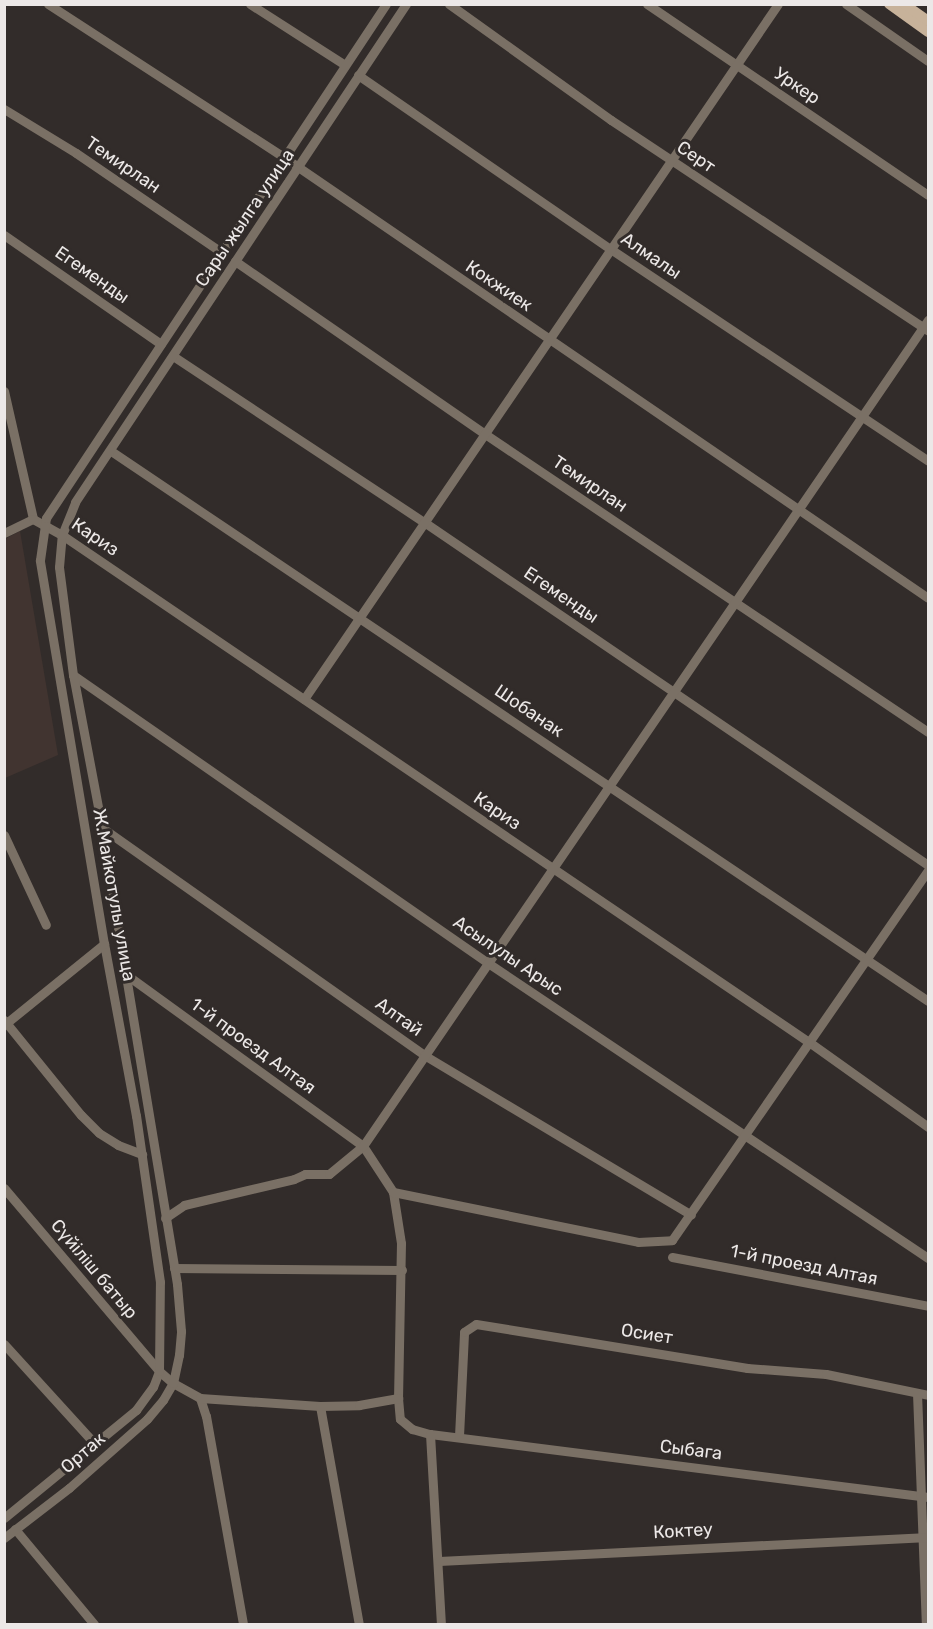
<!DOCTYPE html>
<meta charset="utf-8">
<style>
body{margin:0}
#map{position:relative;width:933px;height:1629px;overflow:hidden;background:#322c2a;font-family:Rubik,sans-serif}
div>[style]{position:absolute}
.built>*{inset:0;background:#413430}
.minor>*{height:9px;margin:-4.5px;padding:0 4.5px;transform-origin:4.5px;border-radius:4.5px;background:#7a7065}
.major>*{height:10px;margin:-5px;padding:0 5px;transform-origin:5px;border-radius:5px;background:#c7b29a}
span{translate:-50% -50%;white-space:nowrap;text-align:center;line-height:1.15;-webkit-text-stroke:6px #322c2a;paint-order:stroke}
.street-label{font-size:18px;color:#ece8e7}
.frame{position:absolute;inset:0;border:6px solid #ece8e7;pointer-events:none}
</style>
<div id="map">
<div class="built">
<div style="clip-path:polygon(20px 531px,58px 755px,5px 778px,5px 539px)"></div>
</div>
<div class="minor">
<div style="left:48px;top:4px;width:283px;rotate:33deg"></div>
<div style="left:285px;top:158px;width:779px;rotate:34.38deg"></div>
<div style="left:250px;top:4px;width:113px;rotate:32.7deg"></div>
<div style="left:449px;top:4px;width:199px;rotate:35.6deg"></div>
<div style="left:611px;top:120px;width:381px;rotate:33.6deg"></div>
<div style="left:647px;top:4px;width:340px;rotate:34.2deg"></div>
<div style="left:846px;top:4px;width:100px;rotate:34.8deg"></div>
<div style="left:358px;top:75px;width:308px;rotate:34.6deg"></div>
<div style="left:612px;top:250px;width:380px;rotate:33.7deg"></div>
<div style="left:4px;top:109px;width:84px;rotate:31.4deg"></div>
<div style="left:76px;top:153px;width:176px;rotate:34.3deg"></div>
<div style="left:4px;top:235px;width:191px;rotate:34.8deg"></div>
<div style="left:235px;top:261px;width:304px;rotate:34.7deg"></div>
<div style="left:485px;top:434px;width:534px;rotate:33.93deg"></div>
<div style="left:173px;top:356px;width:301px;rotate:33.5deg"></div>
<div style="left:424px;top:522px;width:610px;rotate:34.24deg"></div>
<div style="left:4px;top:391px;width:131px;rotate:77.2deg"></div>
<div style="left:111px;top:451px;width:985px;rotate:33.95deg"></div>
<div style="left:4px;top:533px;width:32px;rotate:-26deg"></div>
<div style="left:33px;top:519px;width:33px;rotate:29deg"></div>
<div style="left:62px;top:535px;width:903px;rotate:34.17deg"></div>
<div style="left:809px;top:1042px;width:146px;rotate:35.5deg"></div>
<div style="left:73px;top:675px;width:505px;rotate:34.76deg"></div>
<div style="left:488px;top:963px;width:530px;rotate:33.84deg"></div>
<div style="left:304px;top:699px;width:841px;rotate:-55.71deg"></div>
<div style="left:101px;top:827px;width:395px;rotate:35.2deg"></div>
<div style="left:424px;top:1055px;width:311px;rotate:30.9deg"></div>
<div style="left:4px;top:835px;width:99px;rotate:65deg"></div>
<div style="left:124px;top:973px;width:295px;rotate:35.9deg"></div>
<div style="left:363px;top:1146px;width:55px;rotate:56.9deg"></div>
<div style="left:393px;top:1192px;width:52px;rotate:81.1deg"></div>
<div style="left:401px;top:1243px;width:155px;rotate:91.1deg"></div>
<div style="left:398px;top:1398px;width:21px;rotate:85deg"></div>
<div style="left:400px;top:1419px;width:16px;rotate:40deg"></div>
<div style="left:412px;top:1429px;width:19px;rotate:16deg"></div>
<div style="left:430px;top:1434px;width:502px;rotate:7.21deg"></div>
<div style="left:4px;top:1020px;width:122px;rotate:51deg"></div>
<div style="left:81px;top:1115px;width:25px;rotate:45deg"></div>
<div style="left:99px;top:1133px;width:22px;rotate:32deg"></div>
<div style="left:118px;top:1145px;width:26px;rotate:21deg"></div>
<div style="left:4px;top:1025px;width:129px;rotate:-39deg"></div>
<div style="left:4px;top:1188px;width:240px;rotate:49.7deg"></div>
<div style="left:159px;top:1371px;width:18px;rotate:41deg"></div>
<div style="left:173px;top:1383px;width:31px;rotate:29deg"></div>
<div style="left:200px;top:1398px;width:19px;rotate:72deg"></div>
<div style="left:206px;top:1416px;width:211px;rotate:79.9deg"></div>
<div style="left:393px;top:1192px;width:250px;rotate:11.5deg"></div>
<div style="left:638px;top:1242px;width:34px;rotate:-3deg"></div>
<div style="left:672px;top:1240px;width:450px;rotate:-55.3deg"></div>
<div style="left:165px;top:1218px;width:23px;rotate:-34deg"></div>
<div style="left:184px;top:1205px;width:113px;rotate:-13.3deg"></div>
<div style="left:294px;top:1179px;width:12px;rotate:-24deg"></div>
<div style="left:305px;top:1174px;width:24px"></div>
<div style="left:329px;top:1174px;width:44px;rotate:-39.5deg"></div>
<div style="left:363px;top:1146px;width:1001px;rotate:-55.63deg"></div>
<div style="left:672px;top:1257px;width:261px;rotate:10.8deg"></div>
<div style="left:174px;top:1268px;width:228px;rotate:0.5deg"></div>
<div style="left:4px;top:1344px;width:135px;rotate:47.7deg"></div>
<div style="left:917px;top:1393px;width:231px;rotate:87.8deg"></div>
<div style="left:200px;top:1398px;width:120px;rotate:3.8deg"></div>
<div style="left:320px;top:1406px;width:221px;rotate:79.9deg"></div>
<div style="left:320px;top:1406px;width:39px;rotate:-1deg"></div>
<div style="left:359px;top:1405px;width:40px;rotate:-10deg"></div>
<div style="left:430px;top:1434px;width:190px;rotate:86.7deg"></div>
<div style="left:459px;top:1436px;width:104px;rotate:-87.2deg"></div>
<div style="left:464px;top:1332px;width:14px;rotate:-34deg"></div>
<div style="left:476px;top:1324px;width:275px;rotate:9.2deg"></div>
<div style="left:747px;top:1368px;width:79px;rotate:4.3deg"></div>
<div style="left:826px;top:1374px;width:104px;rotate:11.6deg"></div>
<div style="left:4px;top:1518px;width:171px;rotate:-39.3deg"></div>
<div style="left:136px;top:1410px;width:29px;rotate:-54deg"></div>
<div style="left:153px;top:1387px;width:17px;rotate:-69deg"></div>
<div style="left:159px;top:1371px;width:89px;rotate:-89.4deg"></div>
<div style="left:160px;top:1282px;width:168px;rotate:-98.2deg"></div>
<div style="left:136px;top:1116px;width:175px;rotate:-100.5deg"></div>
<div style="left:104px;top:944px;width:389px;rotate:-99.5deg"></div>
<div style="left:40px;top:560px;width:42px;rotate:-81.9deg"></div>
<div style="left:46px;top:518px;width:616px;rotate:-56.52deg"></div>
<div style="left:15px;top:1529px;width:124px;rotate:50.3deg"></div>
<div style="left:4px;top:1538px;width:82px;rotate:-37.6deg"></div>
<div style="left:69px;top:1488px;width:104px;rotate:-41.5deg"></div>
<div style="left:147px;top:1419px;width:25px;rotate:-50deg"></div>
<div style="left:163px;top:1400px;width:20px;rotate:-60deg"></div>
<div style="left:173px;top:1383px;width:29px;rotate:-78deg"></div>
<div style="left:179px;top:1355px;width:24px;rotate:-85deg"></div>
<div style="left:181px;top:1331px;width:47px;rotate:-94.9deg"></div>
<div style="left:177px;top:1284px;width:478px;rotate:-99.4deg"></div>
<div style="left:99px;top:812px;width:139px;rotate:-100.7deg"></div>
<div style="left:73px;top:675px;width:109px;rotate:-97.4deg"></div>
<div style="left:59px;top:567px;width:32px;rotate:-85deg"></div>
<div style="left:62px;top:535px;width:35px;rotate:-68deg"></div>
<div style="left:75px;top:502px;width:598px;rotate:-56.39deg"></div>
<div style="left:439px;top:1561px;width:490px;rotate:-2.8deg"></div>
</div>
<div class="major">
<div style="left:889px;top:4px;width:48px;rotate:35.7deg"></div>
<div style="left:904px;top:4px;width:29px;rotate:35deg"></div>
</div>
<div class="street-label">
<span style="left:797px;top:86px;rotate:34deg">Уркер</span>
<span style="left:696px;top:157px;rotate:34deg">Серт</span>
<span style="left:123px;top:165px;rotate:34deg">Темирлан</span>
<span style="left:245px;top:218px;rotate:-56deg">Сары жылга улица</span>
<span style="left:651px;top:256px;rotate:34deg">Алмалы</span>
<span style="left:92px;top:275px;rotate:35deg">Егеменды</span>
<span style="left:499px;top:286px;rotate:34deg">Кокжиек</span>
<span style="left:590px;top:484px;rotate:34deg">Темирлан</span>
<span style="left:95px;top:537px;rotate:34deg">Кариз</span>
<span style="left:561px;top:595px;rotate:34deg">Егеменды</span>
<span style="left:529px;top:711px;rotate:34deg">Шобанак</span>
<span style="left:497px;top:811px;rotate:34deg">Кариз</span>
<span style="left:114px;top:895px;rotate:80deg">Ж.Майкотулы улица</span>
<span style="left:508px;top:956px;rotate:34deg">Асылулы Арыс</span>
<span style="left:399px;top:1017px;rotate:35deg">Алтай</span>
<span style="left:253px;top:1046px;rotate:36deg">1-й проезд Алтая</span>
<span style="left:804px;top:1265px;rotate:11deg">1-й проезд Алтая</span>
<span style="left:94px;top:1269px;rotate:50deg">Сүйіліш батыр</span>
<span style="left:647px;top:1334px;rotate:9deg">Осиет</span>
<span style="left:691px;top:1450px;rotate:7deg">Сыбага</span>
<span style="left:83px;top:1453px;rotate:-41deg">Ортак</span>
<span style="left:683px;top:1531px;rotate:-3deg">Коктеу</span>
</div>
<div class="frame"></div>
</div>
